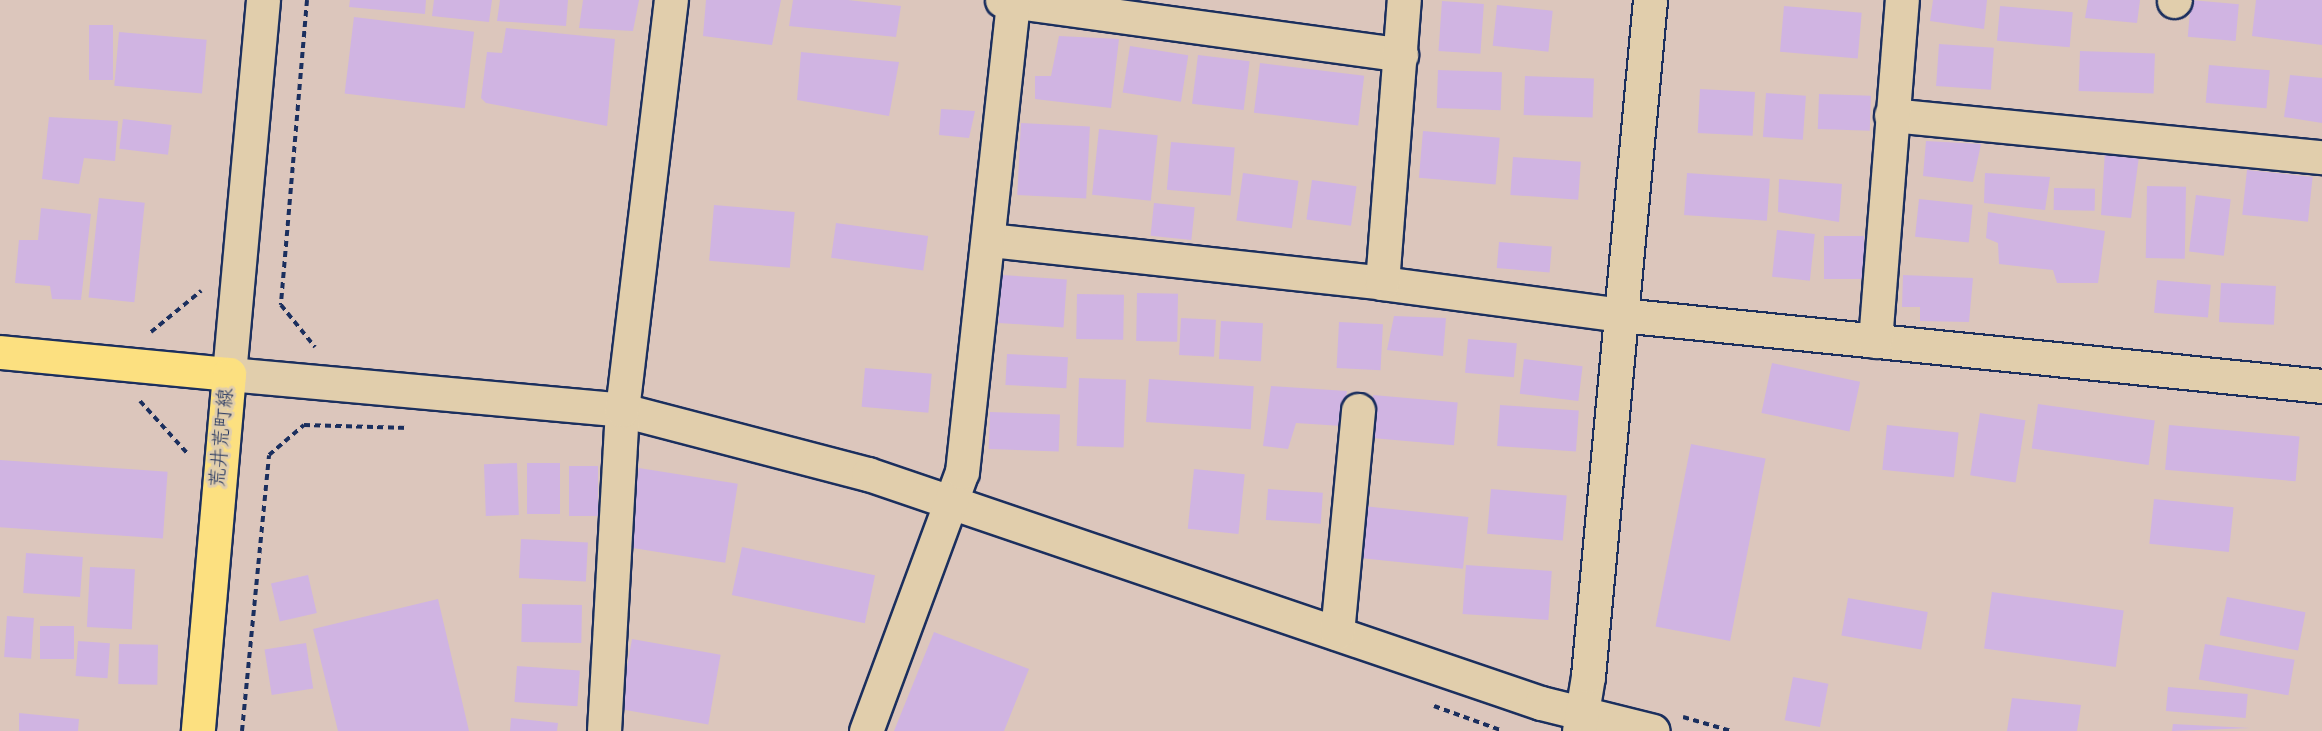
<!DOCTYPE html>
<meta charset="utf-8">
<style>
body{margin:0}
#map{position:relative;width:2322px;height:731px;overflow:hidden;background:#dcc6bc;font-family:Kalam,"Klee One",sans-serif}
div>[style]{position:absolute}
.building>*{inset:0;background:#d0b4e2;transform-origin:0 0}
.path>*{height:4px;margin-top:-2px;transform-origin:0;background:repeating-linear-gradient(90deg,#1b2f5e 0 6px,transparent 0 10.5px)}
.roads{filter:drop-shadow(2px 0 #1b2f5e) drop-shadow(-2px 0 #1b2f5e) drop-shadow(0 2px #1b2f5e) drop-shadow(0 -2px #1b2f5e)}
.minor>*{height:33px;margin:-16.5px;padding:0 16.5px;transform-origin:16.5px;border-radius:16.5px;background:#e1ceac}
.major>*{height:33px;margin:-16.5px;padding:0 16.5px;transform-origin:16.5px;border-radius:16.5px;background:#fce080}
span{translate:-50% -50%;white-space:nowrap;text-align:center;line-height:1.15;-webkit-text-stroke:6px #e1ceac;paint-order:stroke}
.street-label{font-size:20px;color:#1b2f5e}
</style>
<div id="map">
<div class="building">
<div style="clip-path:polygon(350px 0,426px 0,425px 14px,349px 7px)"></div>
<div style="clip-path:polygon(434px 0,492px 0,489px 22px,432px 16px)"></div>
<div style="clip-path:polygon(500px 0,568px 0,566px 26px,497px 21px)"></div>
<div style="clip-path:polygon(583px 0,639px 0,633px 31px,579px 28px)"></div>
<div style="clip-path:polygon(706px 0,781px 0,772px 45px,703px 36px)"></div>
<div style="clip-path:polygon(793px 0,848px 0,901px 6px,896px 37px,789px 26px)"></div>
<div style="clip-path:polygon(1933px 0,1987px 0,1984px 29px,1930px 21px)"></div>
<div style="clip-path:polygon(2088px 0,2140px 0,2137px 23px,2085px 18px)"></div>
<div style="left:2191px;top:0;width:48px;height:37px;rotate:5deg"></div>
<div style="clip-path:polygon(2256px 0,2322px 0,2322px 45px,2252px 36px)"></div>
<div style="left:1442px;top:1px;width:42px;height:50px;rotate:4deg"></div>
<div style="left:1497px;top:5px;width:56px;height:41px;rotate:6deg"></div>
<div style="left:1784px;top:6px;width:78px;height:46px;rotate:5deg"></div>
<div style="left:2000px;top:6px;width:73px;height:35px;rotate:5deg"></div>
<div style="left:354px;top:17px;width:121px;height:77px;rotate:7deg"></div>
<div style="left:89px;top:25px;width:24px;height:55px"></div>
<div style="clip-path:polygon(506px 28px,615px 39px,607px 126px,486px 103px,481px 98px,487px 52px,502px 53px)"></div>
<div style="left:119px;top:32px;width:88px;height:54px;rotate:5deg"></div>
<div style="clip-path:polygon(1059px 36px,1119px 39px,1111px 108px,1035px 99px,1035px 76px,1051px 76px)"></div>
<div style="left:1939px;top:44px;width:55px;height:42px;rotate:4deg"></div>
<div style="left:1130px;top:46px;width:59px;height:47px;rotate:9deg"></div>
<div style="left:2080px;top:51px;width:75px;height:40px;rotate:2deg"></div>
<div style="clip-path:polygon(801px 52px,899px 62px,889px 116px,797px 100px)"></div>
<div style="left:1198px;top:55px;width:52px;height:49px;rotate:7deg"></div>
<div style="left:1260px;top:63px;width:105px;height:50px;rotate:7deg"></div>
<div style="left:2209px;top:65px;width:61px;height:38px;rotate:5deg"></div>
<div style="left:1438px;top:70px;width:64px;height:38px;rotate:2deg"></div>
<div style="clip-path:polygon(2290px 75px,2322px 78px,2322px 123px,2284px 117px)"></div>
<div style="left:1525px;top:76px;width:69px;height:39px;rotate:2deg"></div>
<div style="left:1700px;top:89px;width:55px;height:44px;rotate:3deg"></div>
<div style="left:1766px;top:93px;width:40px;height:44px;rotate:4deg"></div>
<div style="left:1819px;top:94px;width:52px;height:35px;rotate:2deg"></div>
<div style="clip-path:polygon(941px 109px,975px 111px,969px 138px,939px 135px)"></div>
<div style="clip-path:polygon(49px 117px,118px 121px,115px 161px,84px 158px,79px 184px,42px 179px)"></div>
<div style="left:123px;top:119px;width:49px;height:30px;rotate:7deg"></div>
<div style="left:1021px;top:123px;width:69px;height:72px;rotate:3deg"></div>
<div style="left:1099px;top:129px;width:59px;height:66px;rotate:6deg"></div>
<div style="left:1423px;top:131px;width:77px;height:47px;rotate:5deg"></div>
<div style="clip-path:polygon(1926px 141px,1981px 144px,1973px 182px,1923px 176px)"></div>
<div style="left:1171px;top:142px;width:64px;height:48px;rotate:5deg"></div>
<div style="clip-path:polygon(2105px 151px,2139px 156px,2131px 218px,2101px 215px)"></div>
<div style="left:1513px;top:157px;width:68px;height:38px;rotate:4deg"></div>
<div style="left:2247px;top:170px;width:66px;height:45px;rotate:6deg"></div>
<div style="left:1243px;top:173px;width:56px;height:48px;rotate:8deg"></div>
<div style="left:1687px;top:173px;width:83px;height:42px;rotate:4deg"></div>
<div style="clip-path:polygon(1985px 173px,2050px 177px,2045px 210px,1984px 203px)"></div>
<div style="clip-path:polygon(1779px 179px,1842px 184px,1839px 222px,1778px 212px)"></div>
<div style="left:1312px;top:180px;width:45px;height:40px;rotate:8deg"></div>
<div style="left:2147px;top:186px;width:39px;height:72px;rotate:1deg"></div>
<div style="left:2054px;top:188px;width:41px;height:22px;rotate:1deg"></div>
<div style="left:2196px;top:195px;width:35px;height:57px;rotate:7deg"></div>
<div style="left:99px;top:198px;width:46px;height:100px;rotate:6deg"></div>
<div style="left:1919px;top:199px;width:54px;height:38px;rotate:6deg"></div>
<div style="left:1154px;top:203px;width:41px;height:33px;rotate:6deg"></div>
<div style="left:714px;top:205px;width:81px;height:56px;rotate:5deg"></div>
<div style="clip-path:polygon(41px 208px,91px 214px,81px 300px,52px 299px,50px 286px,15px 283px,19px 240px,38px 240px)"></div>
<div style="clip-path:polygon(1988px 212px,2105px 231px,2098px 283px,2057px 283px,2053px 270px,1999px 264px,1998px 243px,1986px 238px)"></div>
<div style="left:836px;top:223px;width:93px;height:35px;rotate:8deg"></div>
<div style="left:1777px;top:230px;width:38px;height:47px;rotate:6deg"></div>
<div style="left:1824px;top:236px;width:40px;height:43px"></div>
<div style="left:1499px;top:242px;width:53px;height:26px;rotate:5deg"></div>
<div style="left:1002px;top:275px;width:65px;height:48px;rotate:4deg"></div>
<div style="clip-path:polygon(1903px 275px,1973px 278px,1969px 322px,1920px 321px,1920px 307px,1902px 307px)"></div>
<div style="left:2157px;top:280px;width:54px;height:33px;rotate:5deg"></div>
<div style="left:2221px;top:283px;width:55px;height:39px;rotate:3deg"></div>
<div style="left:1137px;top:293px;width:41px;height:48px;rotate:1deg"></div>
<div style="left:1077px;top:294px;width:47px;height:45px;rotate:1deg"></div>
<div style="clip-path:polygon(1394px 316px,1446px 318px,1443px 356px,1387px 350px)"></div>
<div style="left:1181px;top:318px;width:35px;height:37px;rotate:3deg"></div>
<div style="left:1221px;top:321px;width:42px;height:38px;rotate:3deg"></div>
<div style="left:1339px;top:322px;width:44px;height:46px;rotate:3deg"></div>
<div style="left:1468px;top:339px;width:49px;height:34px;rotate:5deg"></div>
<div style="left:1007px;top:354px;width:61px;height:31px;rotate:3deg"></div>
<div style="left:1524px;top:359px;width:59px;height:35px;rotate:7deg"></div>
<div style="left:1772px;top:363px;width:90px;height:51px;rotate:12deg"></div>
<div style="left:865px;top:368px;width:67px;height:39px;rotate:5deg"></div>
<div style="left:1079px;top:378px;width:47px;height:68px;rotate:2deg"></div>
<div style="left:1149px;top:379px;width:105px;height:43px;rotate:4deg"></div>
<div style="clip-path:polygon(1271px 386px,1347px 391px,1342px 426px,1296px 423px,1288px 449px,1263px 446px)"></div>
<div style="left:1373px;top:395px;width:85px;height:43px;rotate:5deg"></div>
<div style="left:2038px;top:404px;width:118px;height:45px;rotate:8deg"></div>
<div style="left:1500px;top:405px;width:79px;height:41px;rotate:4deg"></div>
<div style="left:990px;top:412px;width:70px;height:37px;rotate:2deg"></div>
<div style="left:1980px;top:413px;width:46px;height:63px;rotate:9deg"></div>
<div style="left:1887px;top:425px;width:72px;height:45px;rotate:6deg"></div>
<div style="left:2169px;top:425px;width:131px;height:45px;rotate:5deg"></div>
<div style="left:1691px;top:444px;width:76px;height:186px;rotate:11deg"></div>
<div style="left:0;top:460px;width:168px;height:67px;rotate:4deg"></div>
<div style="left:517px;top:463px;width:52px;height:33px;rotate:88deg"></div>
<div style="left:527px;top:463px;width:33px;height:51px"></div>
<div style="left:569px;top:466px;width:29px;height:50px"></div>
<div style="left:639px;top:468px;width:100px;height:80px;rotate:9deg"></div>
<div style="left:1194px;top:469px;width:51px;height:60px;rotate:6deg"></div>
<div style="left:1268px;top:489px;width:55px;height:31px;rotate:4deg"></div>
<div style="left:1491px;top:489px;width:76px;height:45px;rotate:5deg"></div>
<div style="left:2154px;top:499px;width:80px;height:45px;rotate:6deg"></div>
<div style="left:1363px;top:506px;width:106px;height:52px;rotate:6deg"></div>
<div style="left:521px;top:539px;width:67px;height:39px;rotate:3deg"></div>
<div style="left:742px;top:547px;width:136px;height:49px;rotate:12deg"></div>
<div style="left:26px;top:553px;width:57px;height:40px;rotate:4deg"></div>
<div style="left:1466px;top:565px;width:86px;height:49px;rotate:4deg"></div>
<div style="left:90px;top:567px;width:45px;height:60px;rotate:3deg"></div>
<div style="left:308px;top:575px;width:39px;height:38px;rotate:77deg"></div>
<div style="left:1992px;top:592px;width:133px;height:57px;rotate:8deg"></div>
<div style="left:2227px;top:597px;width:80px;height:39px;rotate:11deg"></div>
<div style="left:1848px;top:598px;width:81px;height:38px;rotate:10deg"></div>
<div style="clip-path:polygon(438px 599px,469px 731px,338px 731px,313px 629px)"></div>
<div style="left:522px;top:604px;width:60px;height:38px;rotate:1deg"></div>
<div style="left:7px;top:616px;width:27px;height:41px;rotate:4deg"></div>
<div style="left:40px;top:626px;width:34px;height:33px"></div>
<div style="clip-path:polygon(934px 632px,1029px 669px,1004px 731px,894px 731px)"></div>
<div style="left:632px;top:639px;width:90px;height:71px;rotate:10deg"></div>
<div style="left:78px;top:641px;width:32px;height:35px;rotate:4deg"></div>
<div style="left:306px;top:643px;width:46px;height:42px;rotate:81deg"></div>
<div style="left:119px;top:644px;width:39px;height:40px;rotate:1deg"></div>
<div style="left:2205px;top:644px;width:91px;height:36px;rotate:10deg"></div>
<div style="left:517px;top:666px;width:63px;height:36px;rotate:4deg"></div>
<div style="left:1793px;top:677px;width:36px;height:44px;rotate:11deg"></div>
<div style="left:2168px;top:687px;width:80px;height:24px;rotate:5deg"></div>
<div style="clip-path:polygon(2012px 698px,2081px 705px,2077px 731px,2007px 731px)"></div>
<div style="clip-path:polygon(19px 713px,79px 719px,78px 731px,19px 731px)"></div>
<div style="clip-path:polygon(511px 718px,558px 723px,557px 731px,510px 731px)"></div>
<div style="clip-path:polygon(2173px 724px,2250px 728px,2172px 731px)"></div>
</div>
<div class="path">
<div style="left:307px;top:0;width:306px;rotate:94.9deg"></div>
<div style="left:281px;top:305px;width:54px;rotate:51deg"></div>
<div style="left:151px;top:332px;width:65px;rotate:-39.4deg"></div>
<div style="left:140px;top:401px;width:70px;rotate:47.9deg"></div>
<div style="left:1434px;top:706px;width:73px;rotate:19.9deg"></div>
<div style="left:1683px;top:717px;width:50px;rotate:16.3deg"></div>
<div style="left:242px;top:731px;width:277px;rotate:-84.4deg"></div>
<div style="left:269px;top:455px;width:46px;rotate:-40.6deg"></div>
<div style="left:304px;top:425px;width:105px;rotate:1.6deg"></div>
</div>
<div class="roads">
<div class="minor">
<div style="left:263px;top:0;width:376px;rotate:95.2deg"></div>
<div style="left:229px;top:374px;width:395px;rotate:5.2deg"></div>
<div style="left:622px;top:410px;width:254px;rotate:14.6deg"></div>
<div style="left:868px;top:474px;width:711px;rotate:18.79deg"></div>
<div style="left:1541px;top:703px;width:115px;rotate:14deg"></div>
<div style="left:1002px;top:0;width:403px;rotate:7.8deg"></div>
<div style="left:2174px;top:1px;width:1px;rotate:-45deg"></div>
<div style="left:1891px;top:115px;width:433px;rotate:5.6deg"></div>
<div style="left:989px;top:240px;width:395px;rotate:6.2deg"></div>
<div style="left:1382px;top:283px;width:241px;rotate:7.6deg"></div>
<div style="left:1621px;top:315px;width:705px;rotate:5.78deg"></div>
<div style="left:1382px;top:283px;width:284px;rotate:-85.6deg"></div>
<div style="left:1875px;top:341px;width:342px;rotate:-85.5deg"></div>
<div style="left:1337px;top:633px;width:224px;rotate:-84.6deg"></div>
<div style="left:604px;top:731px;width:322px;rotate:-86.8deg"></div>
<div style="left:622px;top:410px;width:413px;rotate:-83.2deg"></div>
<div style="left:866px;top:731px;width:276px;rotate:-69.7deg"></div>
<div style="left:962px;top:472px;width:474px;rotate:-83.8deg"></div>
<div style="left:1579px;top:731px;width:56px;rotate:-80.7deg"></div>
<div style="left:1588px;top:676px;width:679px;rotate:-84.76deg"></div>
</div>
<div class="major">
<div style="left:0;top:352px;width:230px;rotate:5.5deg"></div>
<div style="left:229px;top:374px;width:358px;rotate:95deg"></div>
</div>
</div>
<div class="street-label">
<span style="left:223px;top:438px;rotate:-85deg">荒井荒町線</span>
</div>
</div>
